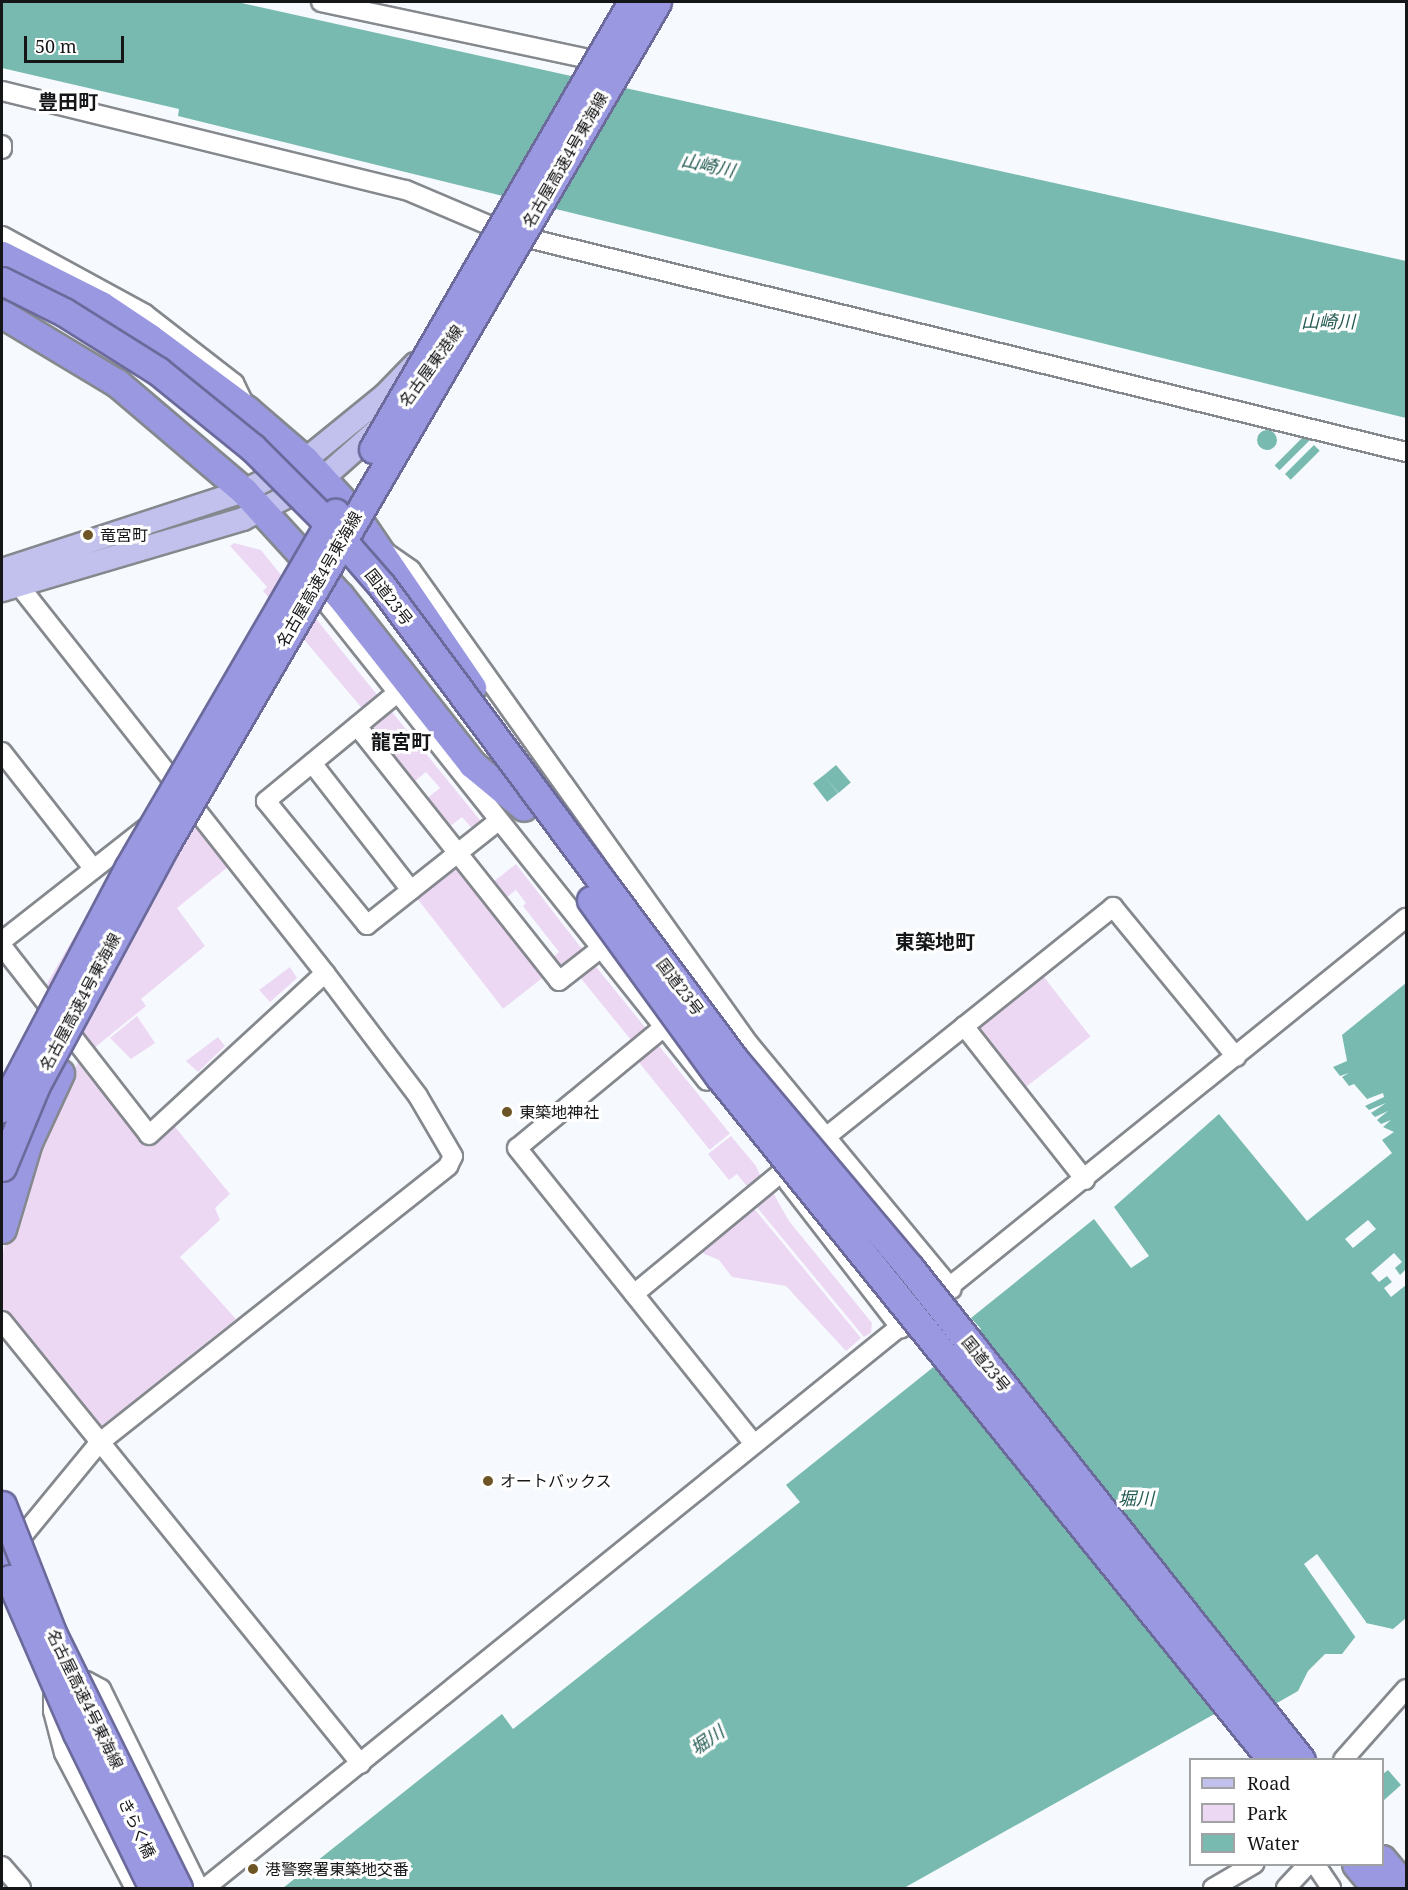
<!DOCTYPE html>
<meta charset="utf-8">
<style>
body{margin:0}
#map{position:relative;width:1408px;height:1890px;overflow:hidden;background:#f6faff;font-family:"Noto Serif","Noto Sans JP",serif}
div>[style]{position:absolute}
.green>*{inset:0;background:#edd8f4;transform-origin:0 0}
.water>*{inset:0;background:#78baaf;transform-origin:0 0}
.round{border-radius:50%}
.pier>*{inset:0;background:#f6faff}
.roads{filter:drop-shadow(2px 0 #85898e) drop-shadow(-2px 0 #85898e) drop-shadow(0 2px #85898e) drop-shadow(0 -2px #85898e)}
.minor>*{height:18px;margin:-9px;padding:0 9px;transform-origin:9px;border-radius:9px;background:#fff}
.major>*{height:22px;margin:-11px;padding:0 11px;transform-origin:11px;border-radius:11px;background:#c2c1ed}
.highway>*{height:27px;margin:-13.5px;padding:0 13.5px;transform-origin:13.5px;border-radius:13.5px;background:#9998e1}
.bridges{filter:drop-shadow(2px 0 #6b6a9b) drop-shadow(-2px 0 #6b6a9b) drop-shadow(0 2px #6b6a9b) drop-shadow(0 -2px #6b6a9b)}
.highway-bridge>*{height:27px;margin:-13.5px;padding:0 13.5px;transform-origin:13.5px;border-radius:13.5px;background:#9998e1}
.dots>*{width:16px;height:16px;translate:-50% -50%;box-sizing:border-box;border:3px solid #fff;border-radius:50%}
span{translate:-50% -50%;white-space:nowrap;text-align:center;line-height:1.15;-webkit-text-stroke:6px #fff;paint-order:stroke}
.street-label{font-size:16px;color:#151618}
.poi-label{font-size:16px;color:#151618}
.left{translate:0 -50%;text-align:left}
.water-label{font-size:18px;color:#235b53;font-style:italic}
.quarter-label{font-size:20px;color:#151618;font-weight:700}
.frame{position:absolute;inset:0;border:3px solid #151618;pointer-events:none}
.legend{position:absolute;left:1189px;top:1758px;width:195px;height:108px;box-sizing:border-box;background:#fff;border:2px solid #a1a2a3;margin:0;padding:8px 10px;list-style:none;font-size:18px;color:#151618}
.legend li{display:flex;align-items:center;gap:12px;height:30px}
.legend b{width:30px;border:2px solid #a1a2a3}
.scale{position:absolute;left:24px;top:36px;width:100px;height:27px;box-sizing:border-box;border:3px solid #151618;border-top:0;padding-left:8px;font-size:18px;line-height:21px;white-space:nowrap;color:#151618;-webkit-text-stroke:4px #fff;paint-order:stroke}
</style>
<div id="map">
<div class="green">
<div style="clip-path:polygon(234px 543px,261px 550px,382px 701px,366px 713px,263px 591px,267px 587px,230px 546px)"></div>
<div style="clip-path:polygon(388px 707px,484px 825px,475px 832px,462px 817px,445px 830px,422px 802px,440px 788px,426px 772px,409px 786px,366px 725px)"></div>
<div style="clip-path:polygon(188px 811px,229px 866px,177px 908px,205px 946px,141px 999px,146px 1006px,93px 1049px,45px 987px,112px 871px)"></div>
<div style="left:456px;top:859px;width:147px;height:55px;rotate:52deg"></div>
<div style="clip-path:polygon(516px 864px,586px 954px,563px 972px,549px 961px,559px 952px,523px 906px,526px 903px,516px 890px,501px 902px,489px 885px)"></div>
<div style="left:593px;top:963px;width:89px;height:19px;rotate:51deg"></div>
<div style="clip-path:polygon(290px 967px,297px 978px,270px 1002px,259px 990px)"></div>
<div style="left:1040px;top:972px;width:82px;height:88px;rotate:52deg"></div>
<div style="clip-path:polygon(137px 1016px,155px 1043px,131px 1059px,110px 1038px)"></div>
<div style="clip-path:polygon(218px 1037px,225px 1046px,198px 1072px,186px 1061px)"></div>
<div style="left:655px;top:1041px;width:119px;height:26px;rotate:51deg"></div>
<div style="clip-path:polygon(83px 1050px,149px 1138px,171px 1122px,230px 1194px,215px 1208px,220px 1220px,180px 1257px,236px 1319px,98px 1429px,2px 1315px,2px 1257px,11px 1216px)"></div>
<div style="clip-path:polygon(731px 1136px,756px 1166px,762px 1180px,750px 1190px,737px 1174px,729px 1180px,708px 1154px)"></div>
<div style="clip-path:polygon(772px 1191px,789px 1221px,872px 1323px,871px 1333px,864px 1337px,755px 1205px)"></div>
<div style="clip-path:polygon(752px 1206px,861px 1338px,846px 1351px,786px 1286px,732px 1277px,719px 1260px,695px 1250px)"></div>
</div>
<div class="water">
<div style="clip-path:polygon(2px 2px,237px 2px,1406px 261px,1406px 418px,178px 116px,179px 109px,2px 68px)"></div>
<div class="round" style="left:1257px;top:430px;width:20px;height:20px"></div>
<div style="left:1305px;top:435px;width:7px;height:43px;rotate:45deg"></div>
<div style="left:1314px;top:445px;width:8px;height:41px;rotate:45deg"></div>
<div style="left:836px;top:765px;width:23px;height:16px;rotate:50deg"></div>
<div style="left:824px;top:775px;width:23px;height:14px;rotate:52deg"></div>
<div style="clip-path:polygon(evenodd,1406px 983px,1406px 1269px,1400px 1275px,1395px 1268px,1402px 1262px,1394px 1253px,1371px 1273px,1379px 1282px,1387px 1276px,1392px 1282px,1384px 1288px,1391px 1297px,1406px 1285px,1406px 1618px,1393px 1629px,1366px 1623px,1342px 1654px,1325px 1654px,1308px 1671px,1298px 1691px,1232px 1729px,1218px 1712px,904px 1888px,283px 1888px,502px 1714px,513px 1729px,800px 1502px,786px 1485px,981px 1329px,971px 1318px,1094px 1219px,1131px 1268px,1149px 1256px,1114px 1207px,1219px 1114px,1307px 1221px,1392px 1153px,1382px 1140px,1394px 1132px,1383px 1127px,1391px 1120px,1381px 1124px,1377px 1120px,1388px 1111px,1375px 1117px,1371px 1113px,1386px 1103px,1369px 1110px,1365px 1106px,1384px 1097px,1383px 1093px,1367px 1099px,1354px 1084px,1349px 1086px,1342px 1077px,1349px 1073px,1340px 1076px,1333px 1067px,1347px 1061px,1342px 1035px,1406px 983px,1368px 1220px,1376px 1229px,1353px 1248px,1345px 1239px,1368px 1220px)"></div>
<div style="clip-path:polygon(1388px 1770px,1401px 1785px,1383px 1801px,1383px 1774px)"></div>
</div>
<div class="pier">
<div style="clip-path:polygon(1317px 1554px,1366px 1622px,1366px 1630px,1356px 1638px,1304px 1564px)"></div>
</div>
<div class="roads">
<div class="minor">
<div style="left:321px;top:2px;width:289px;rotate:12deg"></div>
<div style="left:2px;top:91px;width:416px;rotate:13.8deg"></div>
<div style="left:406px;top:190px;width:108px;rotate:23deg"></div>
<div style="left:2px;top:145px;width:4px;rotate:90deg"></div>
<div style="left:515px;top:235px;width:917px;rotate:13.69deg"></div>
<div style="left:2px;top:236px;width:163px;rotate:28.6deg"></div>
<div style="left:145px;top:314px;width:113px;rotate:37.8deg"></div>
<div style="left:234px;top:383px;width:25px;rotate:64deg"></div>
<div style="left:387px;top:553px;width:29px;rotate:35deg"></div>
<div style="left:411px;top:570px;width:582px;rotate:54.51deg"></div>
<div style="left:749px;top:1044px;width:318px;rotate:50.4deg"></div>
<div style="left:319px;top:577px;width:29px;rotate:72deg"></div>
<div style="left:328px;top:605px;width:608px;rotate:51.47deg"></div>
<div style="left:397px;top:693px;width:170px;rotate:140.5deg"></div>
<div style="left:266px;top:801px;width:160px;rotate:50.8deg"></div>
<div style="left:367px;top:925px;width:167px;rotate:-38.4deg"></div>
<div style="left:357px;top:726px;width:325px;rotate:51.6deg"></div>
<div style="left:559px;top:981px;width:52px;rotate:-38deg"></div>
<div style="left:2px;top:752px;width:147px;rotate:51.9deg"></div>
<div style="left:312px;top:763px;width:161px;rotate:52.1deg"></div>
<div style="left:2px;top:941px;width:183px;rotate:-38.1deg"></div>
<div style="left:2px;top:946px;width:239px;rotate:52.1deg"></div>
<div style="left:149px;top:1135px;width:239px;rotate:-42.6deg"></div>
<div style="left:964px;top:1026px;width:196px;rotate:51.8deg"></div>
<div style="left:664px;top:1027px;width:190px;rotate:140.5deg"></div>
<div style="left:517px;top:1148px;width:378px;rotate:51.3deg"></div>
<div style="left:826px;top:1137px;width:368px;rotate:-38.7deg"></div>
<div style="left:1113px;top:907px;width:194px;rotate:50.6deg"></div>
<div style="left:788px;top:1182px;width:185px;rotate:52.3deg"></div>
<div style="left:634px;top:1294px;width:190px;rotate:-39.5deg"></div>
<div style="left:2px;top:1321px;width:570px;rotate:50.98deg"></div>
<div style="left:11px;top:1550px;width:139px;rotate:-50.6deg"></div>
<div style="left:99px;top:1443px;width:446px;rotate:-38.4deg"></div>
<div style="left:448px;top:1166px;width:11px;rotate:-63deg"></div>
<div style="left:453px;top:1156px;width:69px;rotate:-120.3deg"></div>
<div style="left:418px;top:1096px;width:154px;rotate:-127.1deg"></div>
<div style="left:325px;top:973px;width:494px;rotate:-128.3deg"></div>
<div style="left:71px;top:1680px;width:15px;rotate:4deg"></div>
<div style="left:86px;top:1681px;width:17px;rotate:28deg"></div>
<div style="left:101px;top:1689px;width:222px;rotate:63.8deg"></div>
<div style="left:59px;top:1693px;width:8px;rotate:140deg"></div>
<div style="left:53px;top:1698px;width:13px;rotate:90deg"></div>
<div style="left:53px;top:1711px;width:43px;rotate:75.3deg"></div>
<div style="left:64px;top:1753px;width:153px;rotate:62.3deg"></div>
<div style="left:1343px;top:1760px;width:95px;rotate:-48.4deg"></div>
<div style="left:1315px;top:1864px;width:29px;rotate:56deg"></div>
<div style="left:2px;top:1866px;width:29px;rotate:49deg"></div>
<div style="left:205px;top:1888px;width:1544px;rotate:-38.93deg"></div>
<div style="left:1213px;top:1888px;width:48px;rotate:-30.3deg"></div>
<div style="left:1286px;top:1888px;width:33px;rotate:-47deg"></div>
</div>
<div class="major">
<div style="left:2px;top:570px;width:255px;rotate:-18.1deg"></div>
<div style="left:244px;top:491px;width:68px;rotate:-26.9deg"></div>
<div style="left:305px;top:460px;width:103px;rotate:-39.1deg"></div>
<div style="left:385px;top:395px;width:43px;rotate:-45.9deg"></div>
<div style="left:2px;top:590px;width:251px;rotate:-16.4deg"></div>
<div style="left:243px;top:519px;width:89px;rotate:-26.9deg"></div>
<div style="left:322px;top:479px;width:81px;rotate:-41.5deg"></div>
</div>
<div class="highway">
<div style="left:2px;top:255px;width:111px;rotate:26.8deg"></div>
<div style="left:101px;top:305px;width:58px;rotate:33.7deg"></div>
<div style="left:149px;top:337px;width:122px;rotate:36.7deg"></div>
<div style="left:247px;top:410px;width:77px;rotate:40.8deg"></div>
<div style="left:305px;top:460px;width:71px;rotate:47.3deg"></div>
<div style="left:353px;top:512px;width:212px;rotate:55.8deg"></div>
<div style="left:2px;top:314px;width:134px;rotate:31deg"></div>
<div style="left:117px;top:383px;width:167px;rotate:40.4deg"></div>
<div style="left:244px;top:491px;width:142px;rotate:47.6deg"></div>
<div style="left:340px;top:596px;width:214px;rotate:51.8deg"></div>
<div style="left:472px;top:764px;width:67px;rotate:39.6deg"></div>
<div style="left:2px;top:1229px;width:91px;rotate:-73.4deg"></div>
<div style="left:28px;top:1142px;width:76px;rotate:-65.1deg"></div>
<div style="left:2px;top:1545px;width:12px;rotate:70deg"></div>
<div style="left:1382px;top:1859px;width:38px;rotate:50deg"></div>
<div style="left:1356px;top:1864px;width:31px;rotate:50deg"></div>
</div>
</div>
<div class="bridges">
<div class="highway-bridge">
<div style="left:2px;top:281px;width:69px;rotate:26.6deg"></div>
<div style="left:64px;top:312px;width:111px;rotate:32.1deg"></div>
<div style="left:158px;top:371px;width:121px;rotate:39deg"></div>
<div style="left:252px;top:447px;width:99px;rotate:45deg"></div>
<div style="left:322px;top:517px;width:91px;rotate:49deg"></div>
<div style="left:382px;top:586px;width:590px;rotate:53.34deg"></div>
<div style="left:734px;top:1059px;width:273px;rotate:49.9deg"></div>
<div style="left:910px;top:1268px;width:628px;rotate:51.53deg"></div>
<div style="left:373px;top:449px;width:517px;rotate:-59.91deg"></div>
<div style="left:591px;top:900px;width:218px;rotate:54deg"></div>
<div style="left:719px;top:1076px;width:880px;rotate:51.05deg"></div>
<div style="left:2px;top:1108px;width:272px;rotate:-62.2deg"></div>
<div style="left:129px;top:867px;width:410px;rotate:-59.8deg"></div>
<div style="left:2px;top:1167px;width:89px;rotate:-67.5deg"></div>
<div style="left:36px;top:1085px;width:270px;rotate:-61.7deg"></div>
<div style="left:164px;top:847px;width:978px;rotate:-59.74deg"></div>
<div style="left:2px;top:1505px;width:140px;rotate:68.6deg"></div>
<div style="left:53px;top:1635px;width:282px;rotate:63.7deg"></div>
<div style="left:10px;top:1579px;width:168px;rotate:66.5deg"></div>
<div style="left:77px;top:1733px;width:173px;rotate:63.9deg"></div>
</div>
</div>
<div class="dots">
<div style="left:88px;top:535px;background:#6e5526"></div>
<div style="left:507px;top:1112px;background:#6e5526"></div>
<div style="left:488px;top:1481px;background:#6e5526"></div>
<div style="left:253px;top:1869px;background:#6e5526"></div>
</div>
<div class="street-label">
<span style="left:565px;top:160px;rotate:-60deg">名古屋高速4号東海線</span>
<span style="left:431px;top:366px;rotate:-54deg">名古屋東港線</span>
<span style="left:319px;top:579px;rotate:-60deg">名古屋高速4号東海線</span>
<span style="left:389px;top:597px;rotate:52deg">国道23号</span>
<span style="left:680px;top:987px;rotate:53deg">国道23号</span>
<span style="left:80px;top:1002px;rotate:-62deg">名古屋高速4号東海線</span>
<span style="left:986px;top:1364px;rotate:51deg">国道23号</span>
<span style="left:85px;top:1699px;rotate:64deg">名古屋高速4号東海線</span>
<span style="left:137px;top:1828px;rotate:65deg">きらく橋</span>
</div>
<div class="poi-label">
<span class="left" style="left:100px;top:535px">竜宮町</span>
<span class="left" style="left:519px;top:1112px">東築地神社</span>
<span class="left" style="left:500px;top:1481px">オートバックス</span>
<span class="left" style="left:265px;top:1869px">港警察署東築地交番</span>
</div>
<div class="water-label">
<span style="left:708px;top:165px;rotate:12deg">山崎川</span>
<span style="left:1328px;top:321px">山崎川</span>
<span style="left:1136px;top:1498px">堀川</span>
<span style="left:707px;top:1740px;rotate:-35deg">堀川</span>
</div>
<div class="quarter-label">
<span style="left:68px;top:101px">豊田町</span>
<span style="left:401px;top:741px">龍宮町</span>
<span style="left:935px;top:941px">東築地町</span>
</div>
<div class="frame"></div>
<ul class="legend">
<li><b style="height:8px;background:#c2c1ed"></b>Road</li>
<li><b style="height:16px;background:#edd8f4"></b>Park</li>
<li><b style="height:16px;background:#78baaf"></b>Water</li>
</ul>
<div class="scale">50 m</div>
</div>
